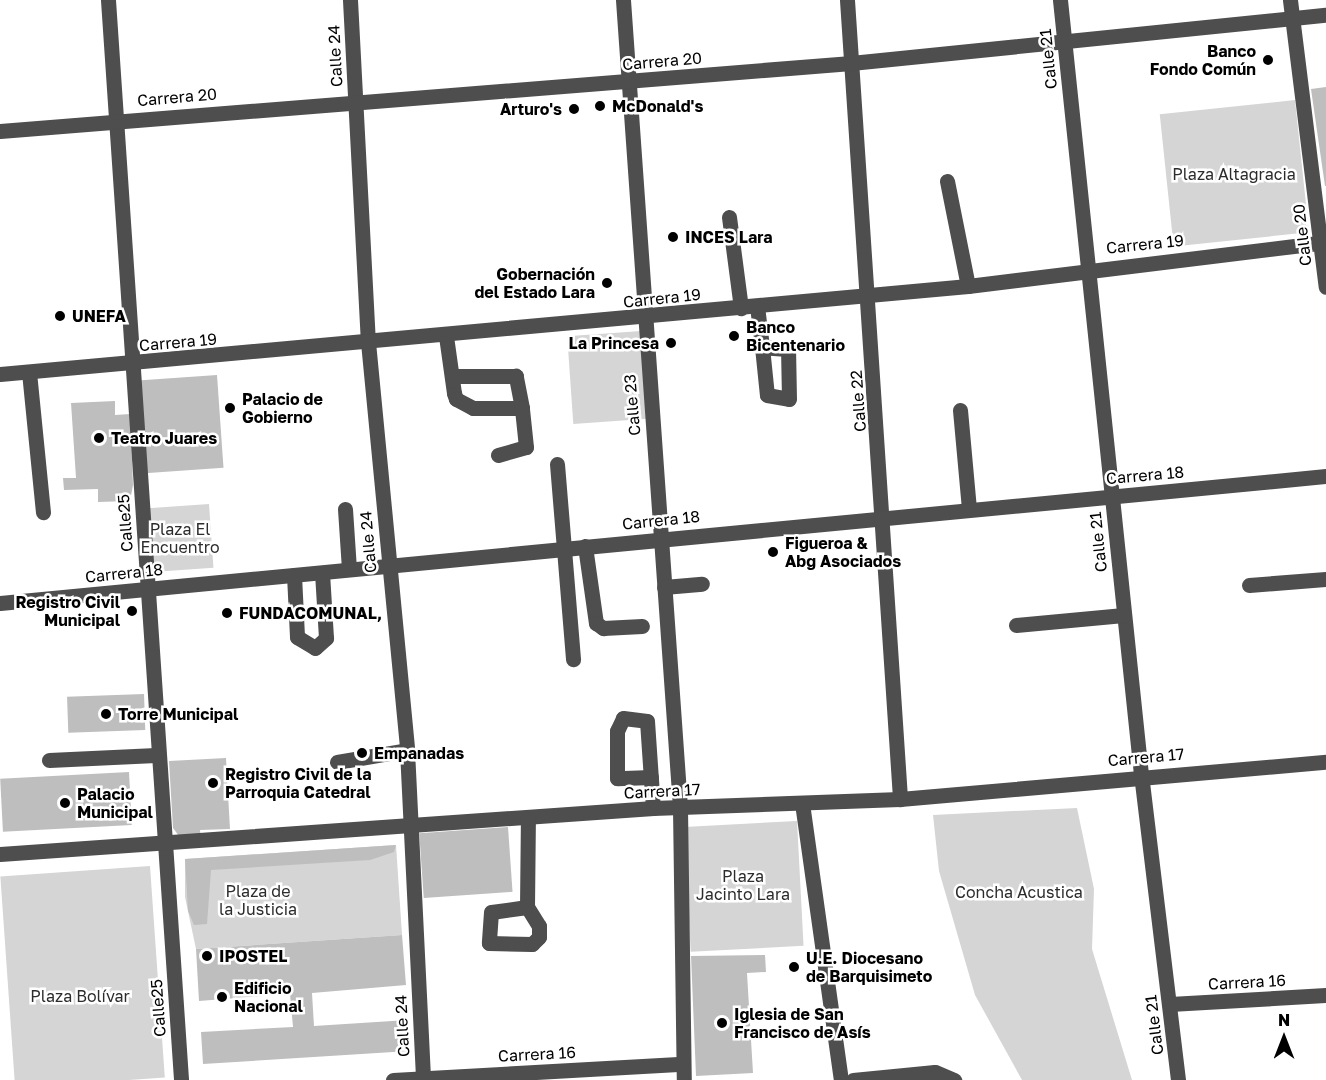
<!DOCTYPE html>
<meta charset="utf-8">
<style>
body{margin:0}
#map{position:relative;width:1326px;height:1080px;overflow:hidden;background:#fff;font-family:"Golos Text",sans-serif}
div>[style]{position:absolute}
.green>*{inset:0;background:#d5d5d5;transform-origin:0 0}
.building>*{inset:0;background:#bebebe;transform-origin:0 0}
.minor>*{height:15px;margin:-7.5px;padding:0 7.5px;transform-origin:7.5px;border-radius:7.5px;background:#4e4e4e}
.dots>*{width:16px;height:16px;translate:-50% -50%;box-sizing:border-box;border:3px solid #fff;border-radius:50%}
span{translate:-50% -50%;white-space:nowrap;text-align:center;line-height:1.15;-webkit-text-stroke:5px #fff;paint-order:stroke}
.poi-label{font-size:16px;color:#000;font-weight:700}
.right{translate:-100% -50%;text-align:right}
.left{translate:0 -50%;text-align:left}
.street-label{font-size:16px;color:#000}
.park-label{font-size:16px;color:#2c2c2c}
.north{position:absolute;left:1254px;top:1008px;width:60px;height:60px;-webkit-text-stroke:4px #fff;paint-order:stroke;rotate:0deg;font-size:16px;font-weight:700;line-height:24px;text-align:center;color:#000}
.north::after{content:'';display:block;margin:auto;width:21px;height:27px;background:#000;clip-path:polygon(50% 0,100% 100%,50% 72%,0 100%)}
</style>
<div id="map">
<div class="green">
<div style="left:1295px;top:100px;width:133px;height:136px;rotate:84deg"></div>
<div style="left:641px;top:331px;width:88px;height:74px;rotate:86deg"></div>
<div style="left:209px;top:504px;width:64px;height:61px;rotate:86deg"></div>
<div style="clip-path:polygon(1077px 808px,1094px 889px,1092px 949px,1132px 1080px,1022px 1080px,975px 995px,939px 871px,933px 815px)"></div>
<div style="left:797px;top:821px;width:125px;height:113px;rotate:87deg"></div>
<div style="clip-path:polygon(396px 845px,402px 935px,196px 949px,185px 897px,185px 859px)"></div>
<div style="left:150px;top:866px;width:212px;height:150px;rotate:86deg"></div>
</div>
<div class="building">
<div style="clip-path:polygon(1326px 87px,1326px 186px,1325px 186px,1311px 89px)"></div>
<div style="left:217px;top:375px;width:93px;height:79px;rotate:86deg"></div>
<div style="clip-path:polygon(115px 401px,115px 415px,130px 414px,133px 485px,130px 501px,98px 502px,98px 489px,64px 490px,63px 478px,76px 478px,71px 403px)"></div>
<div style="left:144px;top:694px;width:36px;height:77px;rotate:88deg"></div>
<div style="clip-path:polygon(226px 758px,230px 829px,200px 830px,201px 839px,182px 840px,173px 828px,169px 761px)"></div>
<div style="left:129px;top:772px;width:53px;height:129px;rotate:87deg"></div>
<div style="left:508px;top:827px;width:65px;height:89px;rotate:86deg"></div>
<div style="clip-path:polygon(396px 845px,394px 852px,370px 860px,211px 870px,207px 924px,194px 925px,188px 911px,185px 859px)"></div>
<div style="clip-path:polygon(402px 935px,406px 985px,312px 993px,314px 1026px,408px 1020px,409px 1051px,203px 1064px,201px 1032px,293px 1027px,290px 994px,199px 1001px,196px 949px)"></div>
<div style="clip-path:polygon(765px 955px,766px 972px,747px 973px,753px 1073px,696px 1076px,691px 956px)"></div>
</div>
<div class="minor">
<div style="left:108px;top:0;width:1082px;rotate:86.13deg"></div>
<div style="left:350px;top:0;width:342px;rotate:87deg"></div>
<div style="left:368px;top:342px;width:410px;rotate:84.5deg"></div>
<div style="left:407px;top:750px;width:330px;rotate:87.2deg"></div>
<div style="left:623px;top:0;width:810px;rotate:85.96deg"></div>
<div style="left:680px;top:808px;width:272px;rotate:89.2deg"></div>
<div style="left:847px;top:0;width:801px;rotate:86.2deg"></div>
<div style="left:1060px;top:0;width:778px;rotate:84.03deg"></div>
<div style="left:1141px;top:774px;width:308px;rotate:83.1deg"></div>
<div style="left:1290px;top:0;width:289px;rotate:82.9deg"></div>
<div style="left:0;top:131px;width:854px;rotate:-4.57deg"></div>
<div style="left:851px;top:63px;width:477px;rotate:-5.8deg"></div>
<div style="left:947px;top:181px;width:107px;rotate:78.7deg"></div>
<div style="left:729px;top:217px;width:92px;rotate:82.5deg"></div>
<div style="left:757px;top:306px;width:41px;rotate:83deg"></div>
<div style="left:762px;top:347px;width:48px;rotate:84.1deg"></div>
<div style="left:767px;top:395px;width:22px;rotate:10deg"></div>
<div style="left:789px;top:399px;width:50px;rotate:-91.1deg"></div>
<div style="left:788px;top:349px;width:26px;rotate:-176deg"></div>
<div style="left:446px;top:336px;width:58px;rotate:82deg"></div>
<div style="left:454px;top:393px;width:6px;rotate:72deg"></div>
<div style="left:456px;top:399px;width:19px;rotate:28deg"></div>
<div style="left:473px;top:408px;width:49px"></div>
<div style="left:522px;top:408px;width:33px;rotate:-101deg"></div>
<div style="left:516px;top:376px;width:64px;rotate:180deg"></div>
<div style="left:29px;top:372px;width:141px;rotate:84.3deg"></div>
<div style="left:0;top:374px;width:972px;rotate:-5.19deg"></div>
<div style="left:968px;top:286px;width:361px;rotate:-7deg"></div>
<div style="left:960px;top:410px;width:99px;rotate:84.8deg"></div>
<div style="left:498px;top:455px;width:29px;rotate:-16deg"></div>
<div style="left:526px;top:447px;width:39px;rotate:-96deg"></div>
<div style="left:557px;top:464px;width:196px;rotate:85.3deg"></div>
<div style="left:345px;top:509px;width:60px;rotate:86.2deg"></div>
<div style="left:585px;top:546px;width:78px;rotate:81.9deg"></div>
<div style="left:596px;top:623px;width:9px;rotate:36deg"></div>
<div style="left:603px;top:628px;width:39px;rotate:-3deg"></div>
<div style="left:294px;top:575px;width:62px;rotate:87.2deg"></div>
<div style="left:297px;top:637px;width:21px;rotate:31deg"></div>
<div style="left:315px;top:648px;width:15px;rotate:-42deg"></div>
<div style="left:326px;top:638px;width:65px;rotate:-93.5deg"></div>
<div style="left:1249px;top:585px;width:77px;rotate:-4.5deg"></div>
<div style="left:664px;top:587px;width:38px;rotate:-5deg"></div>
<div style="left:0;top:603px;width:1332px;rotate:-5.47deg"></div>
<div style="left:1016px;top:625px;width:108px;rotate:-5.3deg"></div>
<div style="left:49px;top:760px;width:107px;rotate:-2.7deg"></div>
<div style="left:337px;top:762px;width:71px;rotate:-9.7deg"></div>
<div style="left:651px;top:777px;width:34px;rotate:178deg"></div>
<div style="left:617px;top:778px;width:47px;rotate:-90deg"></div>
<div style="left:617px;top:731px;width:14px;rotate:-65deg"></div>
<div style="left:623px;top:718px;width:24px;rotate:7deg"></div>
<div style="left:647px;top:721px;width:87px;rotate:86.1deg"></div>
<div style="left:802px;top:803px;width:280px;rotate:82deg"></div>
<div style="left:0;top:854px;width:655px;rotate:-4.03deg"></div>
<div style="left:653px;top:808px;width:247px;rotate:-2.1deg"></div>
<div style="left:900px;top:799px;width:428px;rotate:-5deg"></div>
<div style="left:527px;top:907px;width:36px;rotate:172deg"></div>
<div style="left:491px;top:912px;width:31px;rotate:94deg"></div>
<div style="left:489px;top:943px;width:43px;rotate:1.3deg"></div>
<div style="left:532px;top:944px;width:10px;rotate:-45deg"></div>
<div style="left:539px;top:937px;width:11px;rotate:-90deg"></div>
<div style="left:539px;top:926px;width:22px;rotate:-122deg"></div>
<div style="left:527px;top:907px;width:89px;rotate:-89.4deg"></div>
<div style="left:1170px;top:1004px;width:156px;rotate:-3.3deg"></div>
<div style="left:393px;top:1080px;width:290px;rotate:-3.2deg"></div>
<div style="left:853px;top:1080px;width:82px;rotate:-5.6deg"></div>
<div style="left:935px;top:1072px;width:21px;rotate:23deg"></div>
</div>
<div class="dots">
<div style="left:1268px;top:60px;background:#000"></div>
<div style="left:600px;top:106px;background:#000"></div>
<div style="left:574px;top:109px;background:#000"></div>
<div style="left:673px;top:237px;background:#000"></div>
<div style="left:607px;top:283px;background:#000"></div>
<div style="left:60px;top:316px;background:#000"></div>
<div style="left:734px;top:336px;background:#000"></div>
<div style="left:671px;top:343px;background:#000"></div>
<div style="left:230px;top:408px;background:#000"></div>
<div style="left:99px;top:438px;background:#000"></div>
<div style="left:773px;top:552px;background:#000"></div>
<div style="left:132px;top:611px;background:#000"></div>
<div style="left:227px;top:613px;background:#000"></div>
<div style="left:106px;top:714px;background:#000"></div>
<div style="left:362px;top:753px;background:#000"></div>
<div style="left:213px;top:783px;background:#000"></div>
<div style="left:65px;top:803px;background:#000"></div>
<div style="left:207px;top:956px;background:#000"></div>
<div style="left:794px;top:967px;background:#000"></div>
<div style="left:222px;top:997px;background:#000"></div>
<div style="left:722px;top:1023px;background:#000"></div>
</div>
<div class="poi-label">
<span class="right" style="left:1256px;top:60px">Banco<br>Fondo Común</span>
<span class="left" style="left:612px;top:106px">McDonald's</span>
<span class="right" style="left:562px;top:109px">Arturo's</span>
<span class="left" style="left:685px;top:237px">INCES Lara</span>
<span class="right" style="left:595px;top:283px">Gobernación<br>del Estado Lara</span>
<span class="left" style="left:72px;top:316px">UNEFA</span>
<span class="left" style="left:746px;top:336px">Banco<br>Bicentenario</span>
<span class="right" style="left:659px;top:343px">La Princesa</span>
<span class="left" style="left:242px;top:408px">Palacio de<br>Gobierno</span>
<span class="left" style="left:111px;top:438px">Teatro Juares</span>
<span class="left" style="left:785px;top:552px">Figueroa &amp;<br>Abg Asociados</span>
<span class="right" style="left:120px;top:611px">Registro Civil<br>Municipal</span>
<span class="left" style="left:239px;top:613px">FUNDACOMUNAL,</span>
<span class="left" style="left:118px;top:714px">Torre Municipal</span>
<span class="left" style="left:374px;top:753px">Empanadas</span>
<span class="left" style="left:225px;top:783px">Registro Civil de la<br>Parroquia Catedral</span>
<span class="left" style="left:77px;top:803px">Palacio<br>Municipal</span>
<span class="left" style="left:219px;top:956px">IPOSTEL</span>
<span class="left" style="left:806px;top:967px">U.E. Diocesano<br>de Barquisimeto</span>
<span class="left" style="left:234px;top:997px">Edificio<br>Nacional</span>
<span class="left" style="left:734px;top:1023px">Iglesia de San<br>Francisco de Asís</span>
</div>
<div class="street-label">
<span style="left:335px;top:56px;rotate:-93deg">Calle 24</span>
<span style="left:1048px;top:59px;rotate:-96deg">Calle 21</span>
<span style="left:662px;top:61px;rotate:-5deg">Carrera 20</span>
<span style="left:177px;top:97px;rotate:-5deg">Carrera 20</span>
<span style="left:1302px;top:235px;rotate:-97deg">Calle 20</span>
<span style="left:1145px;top:244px;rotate:-6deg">Carrera 19</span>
<span style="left:662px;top:298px;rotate:-6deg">Carrera 19</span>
<span style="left:178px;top:342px;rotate:-5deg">Carrera 19</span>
<span style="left:858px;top:401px;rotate:-94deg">Calle 22</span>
<span style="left:632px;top:405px;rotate:-95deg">Calle 23</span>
<span style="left:1145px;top:475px;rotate:-5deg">Carrera 18</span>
<span style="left:661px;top:520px;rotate:-6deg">Carrera 18</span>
<span style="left:125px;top:523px;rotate:-94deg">Calle25</span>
<span style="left:368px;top:542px;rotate:-95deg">Calle 24</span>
<span style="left:1098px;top:542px;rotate:-96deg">Calle 21</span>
<span style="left:124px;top:573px;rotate:-6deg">Carrera 18</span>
<span style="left:1146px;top:757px;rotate:-5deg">Carrera 17</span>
<span style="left:662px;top:791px;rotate:-3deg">Carrera 17</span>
<span style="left:1247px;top:982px;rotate:-3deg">Carrera 16</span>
<span style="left:158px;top:1008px;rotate:-94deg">Calle25</span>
<span style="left:1154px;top:1025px;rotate:-97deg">Calle 21</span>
<span style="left:402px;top:1026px;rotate:-93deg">Calle 24</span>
<span style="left:537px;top:1054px;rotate:-3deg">Carrera 16</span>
</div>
<div class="park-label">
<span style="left:1234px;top:174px">Plaza Altagracia</span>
<span style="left:180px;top:538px">Plaza El<br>Encuentro</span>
<span style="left:743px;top:885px">Plaza<br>Jacinto Lara</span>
<span style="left:258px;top:900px">Plaza de<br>la Justicia</span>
<span style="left:1019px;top:892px">Concha Acustica</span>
<span style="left:80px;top:996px">Plaza Bolívar</span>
</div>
<div class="north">N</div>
</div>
